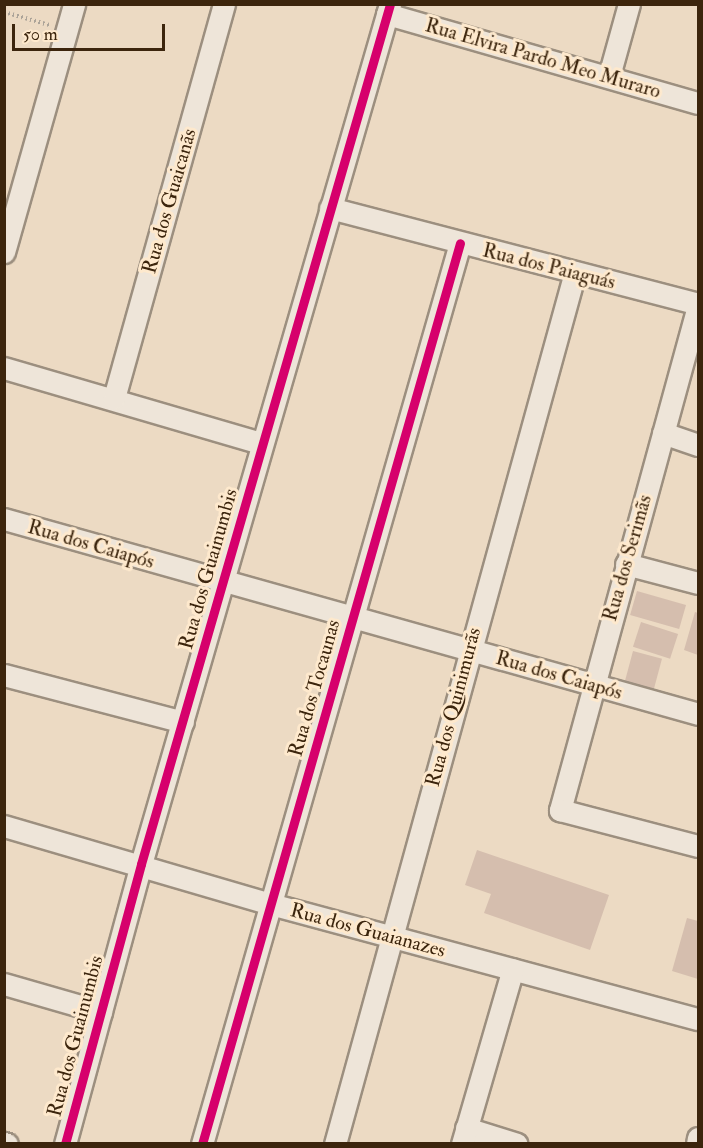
<!DOCTYPE html>
<meta charset="utf-8">
<style>
body{margin:0}
#map{position:relative;width:703px;height:1148px;overflow:hidden;background:#ecdac3;font-family:"IM FELL Double Pica",serif}
div>[style]{position:absolute}
.building>*{inset:0;background:#d5beae;transform-origin:0 0}
.path>*{height:4px;margin-top:-2px;transform-origin:0;background:repeating-linear-gradient(90deg,#aba398 0 1.5px,transparent 0 4.5px)}
.roads{filter:drop-shadow(2px 0 #9c8f7f) drop-shadow(-2px 0 #9c8f7f) drop-shadow(0 2px #9c8f7f) drop-shadow(0 -2px #9c8f7f)}
.minor>*{height:21px;margin:-10.5px;padding:0 10.5px;transform-origin:10.5px;border-radius:10.5px;background:#eee5d9}
.cycleway>*{height:9px;margin:-4.5px;padding:0 4.5px;transform-origin:4.5px;border-radius:4.5px;background:#d6006c}
span{translate:-50% -50%;white-space:nowrap;text-align:center;line-height:1.15;-webkit-text-stroke:6px #fee9cd;paint-order:stroke}
.street-label{font-size:20px;color:#3c250d}
.frame{position:absolute;inset:0;border:6px solid #3c250d;pointer-events:none}
.scale{position:absolute;left:12px;top:24px;width:153px;height:27px;box-sizing:border-box;border:3px solid #3c250d;border-top:0;padding-left:8px;font-size:18px;line-height:21px;white-space:nowrap;color:#3c250d;-webkit-text-stroke:4px #fee9cd;paint-order:stroke}
</style>
<div id="map">
<div class="building">
<div style="left:637px;top:591px;width:51px;height:25px;rotate:16deg"></div>
<div style="clip-path:polygon(695px 612px,698px 613px,698px 655px,684px 650px)"></div>
<div style="left:641px;top:622px;width:39px;height:26px;rotate:18deg"></div>
<div style="left:633px;top:651px;width:30px;height:31px;rotate:15deg"></div>
<div style="clip-path:polygon(477px 850px,609px 895px,590px 950px,484px 913px,491px 894px,465px 885px)"></div>
<div style="clip-path:polygon(687px 918px,698px 921px,698px 979px,672px 971px)"></div>
</div>
<div class="path">
<div style="left:4px;top:12px;width:47px;rotate:16.1deg"></div>
</div>
<div class="roads">
<div class="minor">
<div style="left:387px;top:14px;width:323px;rotate:16deg"></div>
<div style="left:609px;top:76px;width:75px;rotate:-74.5deg"></div>
<div style="left:330px;top:208px;width:380px;rotate:14.6deg"></div>
<div style="left:4px;top:252px;width:258px;rotate:-74.2deg"></div>
<div style="left:698px;top:306px;width:523px;rotate:105.31deg"></div>
<div style="left:560px;top:810px;width:143px;rotate:14.6deg"></div>
<div style="left:4px;top:368px;width:268px;rotate:16.3deg"></div>
<div style="left:114px;top:398px;width:409px;rotate:-74.4deg"></div>
<div style="left:663px;top:433px;width:37px;rotate:19deg"></div>
<div style="left:4px;top:519px;width:721px;rotate:15.69deg"></div>
<div style="left:626px;top:564px;width:74px;rotate:14.8deg"></div>
<div style="left:4px;top:675px;width:185px;rotate:14.7deg"></div>
<div style="left:4px;top:826px;width:278px;rotate:16.3deg"></div>
<div style="left:271px;top:904px;width:442px;rotate:15.1deg"></div>
<div style="left:4px;top:984px;width:101px;rotate:16.1deg"></div>
<div style="left:466px;top:1128px;width:53px;rotate:17.4deg"></div>
<div style="left:4px;top:1143px;width:3px;rotate:18deg"></div>
<div style="left:65px;top:1144px;width:290px;rotate:-74.8deg"></div>
<div style="left:141px;top:864px;width:895px;rotate:-73.85deg"></div>
<div style="left:202px;top:1144px;width:937px;rotate:-74.02deg"></div>
<div style="left:335px;top:1144px;width:904px;rotate:-74.61deg"></div>
<div style="left:462px;top:1144px;width:182px;rotate:-73.8deg"></div>
<div style="left:697px;top:1144px;width:6px;rotate:-81deg"></div>
</div>
</div>
<div class="cycleway">
<div style="left:65px;top:1144px;width:290px;rotate:-74.8deg"></div>
<div style="left:141px;top:864px;width:895px;rotate:-73.85deg"></div>
<div style="left:202px;top:1144px;width:937px;rotate:-74.02deg"></div>
</div>
<div class="street-label">
<span style="left:543px;top:58px;rotate:16deg">Rua Elvira Pardo Meo Muraro</span>
<span style="left:169px;top:201px;rotate:-74deg">Rua dos Guaicanãs</span>
<span style="left:549px;top:266px;rotate:14deg">Rua dos Paiaguás</span>
<span style="left:91px;top:544px;rotate:16deg">Rua dos Caiapós</span>
<span style="left:627px;top:558px;rotate:-74deg">Rua dos Serimãs</span>
<span style="left:208px;top:569px;rotate:-74deg">Rua dos Guainumbis</span>
<span style="left:559px;top:675px;rotate:16deg">Rua dos Caiapós</span>
<span style="left:314px;top:688px;rotate:-74deg">Rua dos Tocaunas</span>
<span style="left:453px;top:707px;rotate:-75deg">Rua dos Quinimurãs</span>
<span style="left:368px;top:930px;rotate:15deg">Rua dos Guaianazes</span>
<span style="left:75px;top:1036px;rotate:-75deg">Rua dos Guainumbis</span>
</div>
<div class="frame"></div>
<div class="scale">50 m</div>
</div>
